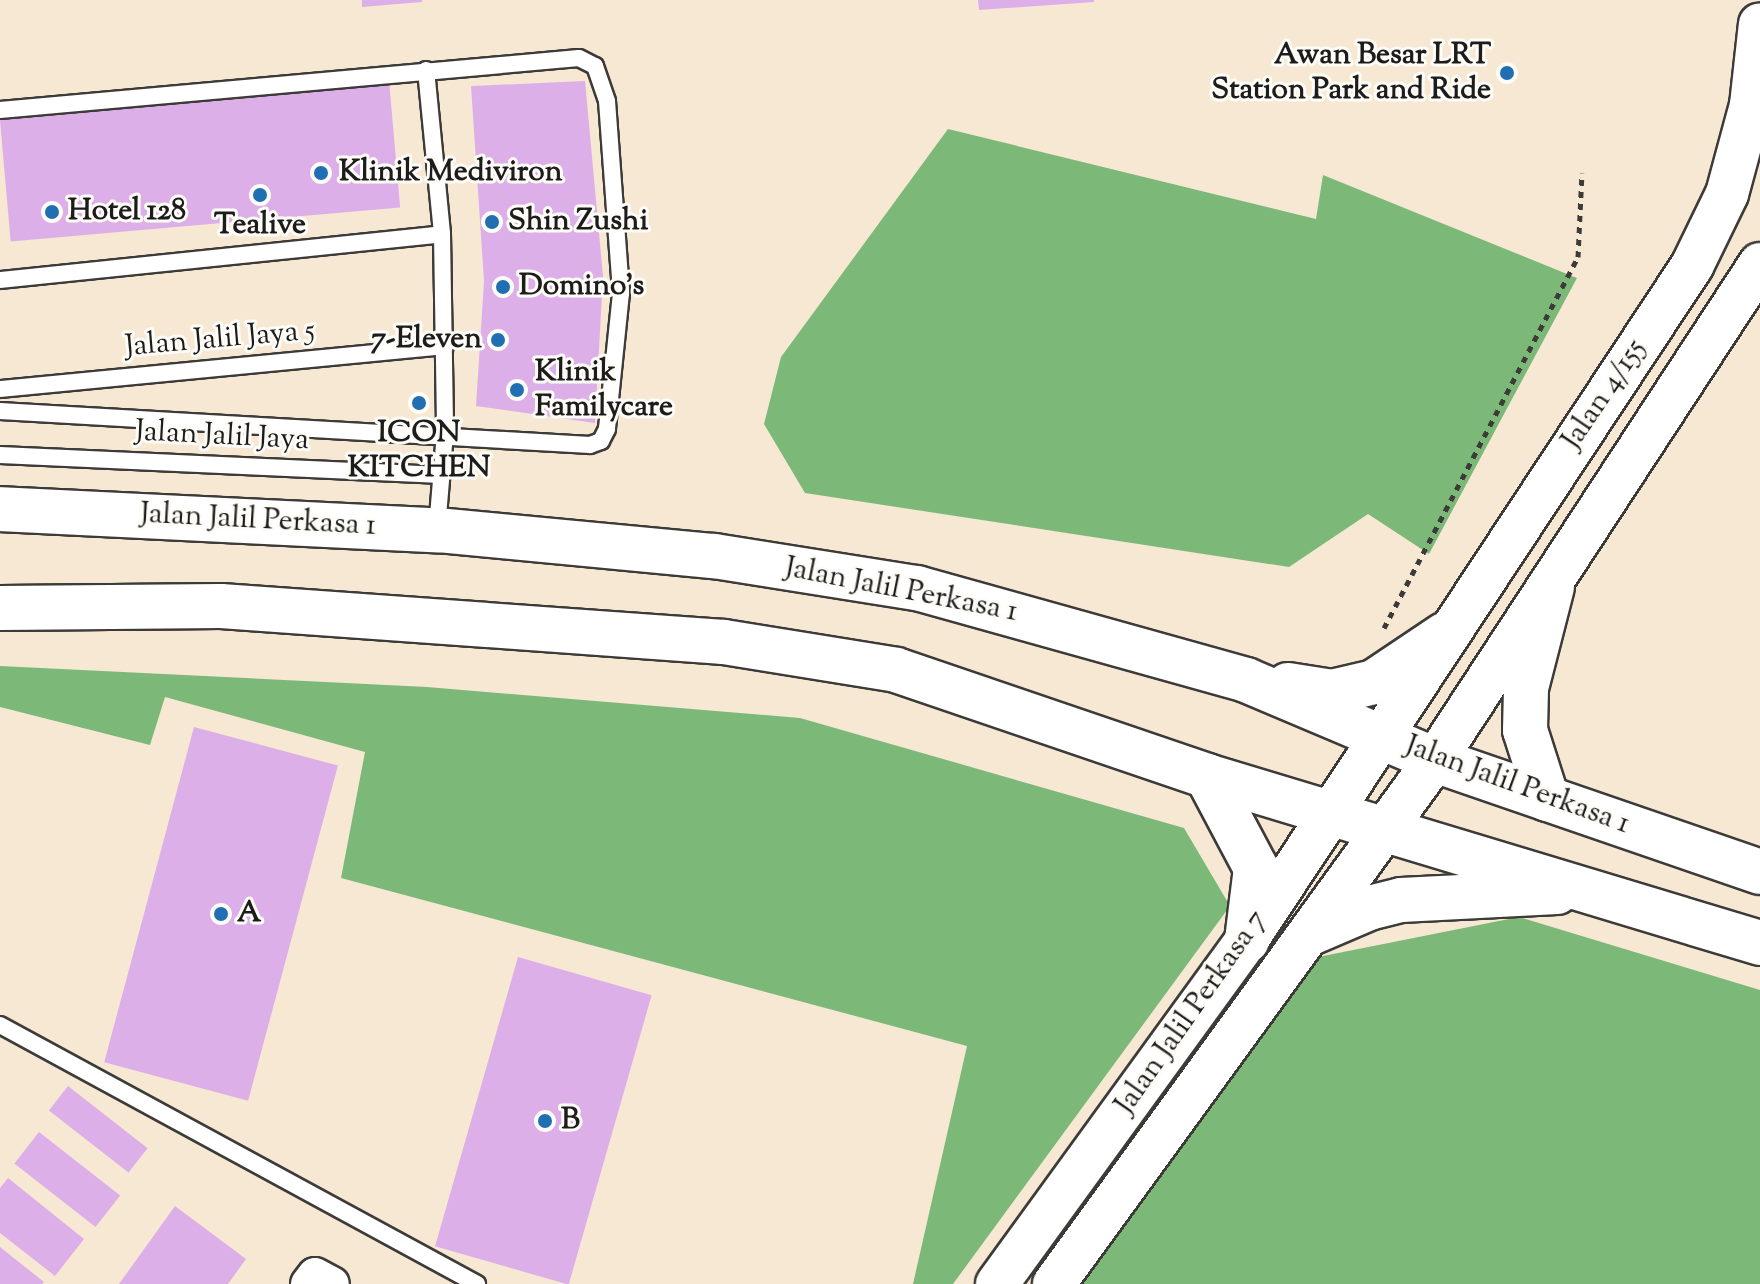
<!DOCTYPE html>
<style>
body{margin:0}
#map{position:relative;width:1760px;height:1284px;overflow:hidden;background:#f7e8d4;font-family:"Sorts Mill Goudy",serif}
div>[style]{position:absolute}
.forest>*{inset:0;background:#7cb979}
.building>*{inset:0;background:#ddafe8;transform-origin:0 0}
.path>*{height:5px;margin-top:-2.5px;transform-origin:0;background:repeating-linear-gradient(90deg,#3d3b38 0 6px,transparent 0 12px)}
.roads{filter:drop-shadow(2px 0 #3d3b38) drop-shadow(-2px 0 #3d3b38) drop-shadow(0 2px #3d3b38) drop-shadow(0 -2px #3d3b38)}
.service>*{height:16px;margin:-8px;padding:0 8px;transform-origin:8px;border-radius:8px;background:#fff}
.minor>*{height:34px;margin:-17px;padding:0 17px;transform-origin:17px;border-radius:17px;background:#fff}
.tertiary>*{height:42px;margin:-21px;padding:0 21px;transform-origin:21px;border-radius:21px;background:#fff}
.secondary>*{height:44px;margin:-22px;padding:0 22px;transform-origin:22px;border-radius:22px;background:#fff}
.dots>*{width:22px;height:22px;translate:-50% -50%;box-sizing:border-box;border:4px solid #fdfcf7;border-radius:50%}
span{translate:-50% -50%;white-space:nowrap;text-align:center;line-height:1.15;-webkit-text-stroke:6px #fdfcf7;paint-order:stroke}
.poi-label{font-size:30px;color:#1c1c1c;font-weight:700}
.right{translate:-100% -50%;text-align:right}
.left{translate:0 -50%;text-align:left}
.street-label{font-size:30px;color:#1c1c1c}
</style>
<div id="map">
<div class="forest">
<div style="clip-path:polygon(948px 129px,1316px 219px,1323px 175px,1577px 278px,1429px 554px,1368px 514px,1289px 567px,805px 493px,764px 424px,781px 357px)"></div>
<div style="clip-path:polygon(0 666px,427px 687px,800px 718px,1184px 828px,1230px 906px,953px 1284px,913px 1284px,967px 1046px,341px 878px,365px 752px,165px 697px,150px 745px,0 707px)"></div>
<div style="clip-path:polygon(1519px 917px,1760px 990px,1760px 1284px,1078px 1284px,1318px 957px)"></div>
</div>
<div class="building">
<div style="clip-path:polygon(362px 0,422px 0,422px 2px,362px 7px)"></div>
<div style="clip-path:polygon(978px 0,1094px 0,1094px 2px,979px 10px)"></div>
<div style="left:389px;top:80px;width:128px;height:391px;rotate:85deg"></div>
<div style="clip-path:polygon(585px 81px,603px 276px,595px 423px,476px 406px,484px 281px,471px 86px)"></div>
<div style="left:194px;top:727px;width:149px;height:347px;rotate:15deg"></div>
<div style="left:518px;top:957px;width:139px;height:301px;rotate:16deg"></div>
<div style="left:68px;top:1086px;width:101px;height:31px;rotate:38deg"></div>
<div style="left:39px;top:1132px;width:103px;height:40px;rotate:38deg"></div>
<div style="clip-path:polygon(8px 1178px,84px 1239px,55px 1276px,0 1233px,0 1188px)"></div>
<div style="clip-path:polygon(175px 1206px,246px 1259px,228px 1284px,119px 1284px)"></div>
<div style="clip-path:polygon(0 1247px,44px 1282px,42px 1284px,0 1284px)"></div>
</div>
<div class="path">
<div style="left:1384px;top:628px;width:419px;rotate:-62.4deg"></div>
<div style="left:1578px;top:257px;width:84px;rotate:-87.3deg"></div>
</div>
<div class="roads">
<div class="service">
<div style="left:426px;top:70px;width:165px;rotate:84.4deg"></div>
<div style="left:442px;top:234px;width:199px;rotate:89.1deg"></div>
<div style="left:445px;top:433px;width:95px;rotate:94.8deg"></div>
<div style="left:0;top:110px;width:581px;rotate:-5.13deg"></div>
<div style="left:579px;top:58px;width:18px;rotate:27deg"></div>
<div style="left:595px;top:66px;width:37px;rotate:71deg"></div>
<div style="left:607px;top:101px;width:193px;rotate:85.8deg"></div>
<div style="left:621px;top:293px;width:137px;rotate:95.9deg"></div>
<div style="left:607px;top:429px;width:13px;rotate:117deg"></div>
<div style="left:601px;top:441px;width:12px;rotate:160deg"></div>
<div style="left:590px;top:445px;width:591px;rotate:-176.7deg"></div>
<div style="left:0;top:280px;width:444px;rotate:-5.9deg"></div>
<div style="left:0;top:389px;width:447px;rotate:-5.5deg"></div>
<div style="left:0;top:455px;width:442px;rotate:2.6deg"></div>
<div style="left:0;top:1025px;width:543px;rotate:28.5deg"></div>
</div>
<div class="minor">
<div style="left:308px;top:1284px;width:11px;rotate:-52deg"></div>
<div style="left:315px;top:1275px;width:19px;rotate:28deg"></div>
</div>
<div class="tertiary">
<div style="left:997px;top:1284px;width:425px;rotate:-54deg"></div>
<div style="left:1247px;top:940px;width:808px;rotate:-56.57deg"></div>
<div style="left:1692px;top:266px;width:80px;rotate:-64.1deg"></div>
<div style="left:1727px;top:194px;width:92px;rotate:-74.9deg"></div>
<div style="left:1751px;top:105px;width:81px;rotate:-83.7deg"></div>
<div style="left:1054px;top:1284px;width:648px;rotate:-53.98deg"></div>
<div style="left:1435px;top:760px;width:593px;rotate:-56.77deg"></div>
</div>
<div class="secondary">
<div style="left:0;top:509px;width:438px;rotate:2.8deg"></div>
<div style="left:437px;top:530px;width:278px;rotate:5.4deg"></div>
<div style="left:714px;top:556px;width:206px;rotate:9deg"></div>
<div style="left:917px;top:588px;width:342px;rotate:15.6deg"></div>
<div style="left:1246px;top:680px;width:205px;rotate:22.9deg"></div>
<div style="left:1435px;top:760px;width:344px;rotate:19deg"></div>
<div style="left:0;top:608px;width:221px;rotate:-0.5deg"></div>
<div style="left:221px;top:606px;width:504px;rotate:4.09deg"></div>
<div style="left:724px;top:642px;width:174px;rotate:9.2deg"></div>
<div style="left:896px;top:670px;width:329px;rotate:18.8deg"></div>
<div style="left:1207px;top:776px;width:578px;rotate:16.8deg"></div>
<div style="left:1288px;top:685px;width:45px;rotate:9deg"></div>
<div style="left:1332px;top:692px;width:43px;rotate:-13.4deg"></div>
<div style="left:1374px;top:682px;width:84px;rotate:-33.9deg"></div>
<div style="left:1207px;top:776px;width:104px;rotate:62deg"></div>
<div style="left:1256px;top:868px;width:73px;rotate:97.1deg"></div>
<div style="left:1547px;top:799px;width:72px;rotate:-107.7deg"></div>
<div style="left:1525px;top:730px;width:42px;rotate:-88.6deg"></div>
<div style="left:1526px;top:688px;width:104px;rotate:-75.6deg"></div>
<div style="left:1313px;top:932px;width:61px;rotate:-23.2deg"></div>
<div style="left:1369px;top:908px;width:33px;rotate:-14deg"></div>
<div style="left:1401px;top:900px;width:156px;rotate:-2.9deg"></div>
</div>
</div>
<div class="dots">
<div style="left:1507px;top:73px;background:#1f6fb2"></div>
<div style="left:321px;top:173px;background:#1f6fb2"></div>
<div style="left:260px;top:195px;background:#1f6fb2"></div>
<div style="left:52px;top:212px;background:#1f6fb2"></div>
<div style="left:492px;top:222px;background:#1f6fb2"></div>
<div style="left:503px;top:287px;background:#1f6fb2"></div>
<div style="left:498px;top:340px;background:#1f6fb2"></div>
<div style="left:517px;top:390px;background:#1f6fb2"></div>
<div style="left:419px;top:403px;background:#1f6fb2"></div>
<div style="left:221px;top:914px;background:#1f6fb2"></div>
<div style="left:545px;top:1121px;background:#1f6fb2"></div>
</div>
<div class="poi-label">
<span class="right" style="left:1491px;top:73px">Awan Besar LRT<br>Station Park and Ride</span>
<span class="left" style="left:339px;top:173px">Klinik Mediviron</span>
<span class="left" style="left:68px;top:212px">Hotel 128</span>
<span class="left" style="left:508px;top:222px">Shin Zushi</span>
<span style="left:260px;top:226px">Tealive</span>
<span class="left" style="left:519px;top:287px">Domino's</span>
<span class="right" style="left:482px;top:340px">7-Eleven</span>
<span class="left" style="left:535px;top:390px">Klinik<br>Familycare</span>
<span style="left:419px;top:451px">ICON<br>KITCHEN</span>
<span class="left" style="left:237px;top:914px">A</span>
<span class="left" style="left:561px;top:1121px">B</span>
</div>
<div class="street-label">
<span style="left:220px;top:340px;rotate:-5deg">Jalan Jalil Jaya 5</span>
<span style="left:1605px;top:395px;rotate:-56deg">Jalan 4/155</span>
<span style="left:222px;top:437px;rotate:3deg">Jalan Jalil Jaya</span>
<span style="left:258px;top:521px;rotate:3deg">Jalan Jalil Perkasa 1</span>
<span style="left:901px;top:591px;rotate:11deg">Jalan Jalil Perkasa 1</span>
<span style="left:1517px;top:786px;rotate:20deg">Jalan Jalil Perkasa 1</span>
<span style="left:1192px;top:1013px;rotate:-55deg">Jalan Jalil Perkasa 7</span>
</div>
</div>
